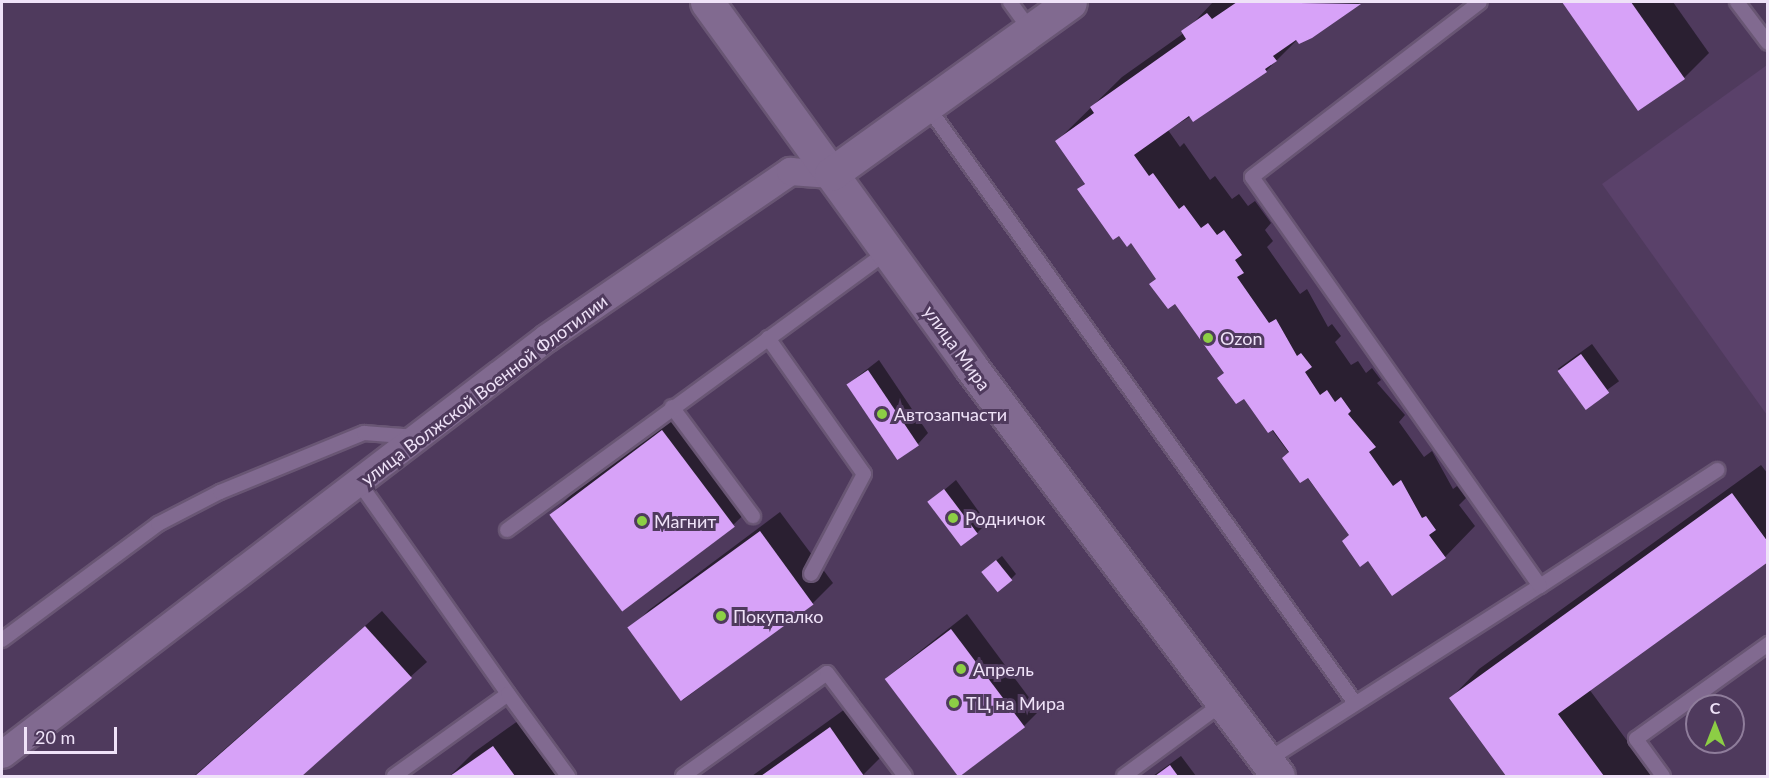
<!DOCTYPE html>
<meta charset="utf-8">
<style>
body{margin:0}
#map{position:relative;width:1769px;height:778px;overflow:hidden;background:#4f3a5d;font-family:Lato,sans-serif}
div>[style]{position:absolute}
.built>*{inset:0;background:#5a416a}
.shadow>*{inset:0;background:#0007;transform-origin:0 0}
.building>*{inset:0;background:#d7a2f8;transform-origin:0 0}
.roads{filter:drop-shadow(2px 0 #695674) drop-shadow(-2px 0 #695674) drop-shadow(0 2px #695674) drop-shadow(0 -2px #695674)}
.service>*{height:14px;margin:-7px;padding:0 7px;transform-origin:7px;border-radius:7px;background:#816a90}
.minor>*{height:27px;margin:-13.5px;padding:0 13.5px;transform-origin:13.5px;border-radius:13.5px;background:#816a90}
.tertiary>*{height:33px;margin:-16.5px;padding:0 16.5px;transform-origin:16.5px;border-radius:16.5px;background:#816a90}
.dots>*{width:16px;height:16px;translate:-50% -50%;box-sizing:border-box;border:3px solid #4f3a5d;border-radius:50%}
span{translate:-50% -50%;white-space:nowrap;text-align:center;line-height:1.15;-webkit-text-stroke:6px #4f3a5d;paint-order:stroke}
.poi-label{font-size:18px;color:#efe2f8}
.left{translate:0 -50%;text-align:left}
.street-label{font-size:18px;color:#efe2f8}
.frame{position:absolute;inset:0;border:3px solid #efe2f8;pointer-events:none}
.north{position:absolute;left:1685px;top:694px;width:60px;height:60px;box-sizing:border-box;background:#4f3a5d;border:2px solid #8f7d9b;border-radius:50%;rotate:0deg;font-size:16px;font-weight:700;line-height:24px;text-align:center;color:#efe2f8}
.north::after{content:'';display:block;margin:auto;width:21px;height:27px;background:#8cce45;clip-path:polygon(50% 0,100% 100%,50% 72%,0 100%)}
.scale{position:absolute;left:24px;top:727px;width:93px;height:27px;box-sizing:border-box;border:3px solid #efe2f8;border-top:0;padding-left:8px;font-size:18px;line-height:21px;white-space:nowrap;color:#efe2f8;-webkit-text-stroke:4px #4f3a5d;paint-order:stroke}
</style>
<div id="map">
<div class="built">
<div style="clip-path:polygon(1767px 65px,1767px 415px,1602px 184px)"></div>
</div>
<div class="shadow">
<div style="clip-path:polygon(1213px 2px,1361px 2px,1312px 37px,1298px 39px,1266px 71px,1168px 130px,1180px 147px,1184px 143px,1210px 180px,1215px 176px,1232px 199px,1239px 194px,1248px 206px,1255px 201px,1271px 223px,1265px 230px,1273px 241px,1267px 247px,1300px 294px,1307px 289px,1328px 327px,1332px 324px,1341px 336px,1335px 342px,1351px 365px,1358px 361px,1366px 373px,1372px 368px,1381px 380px,1377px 383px,1405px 415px,1399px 422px,1424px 457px,1432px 451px,1453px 489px,1457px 486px,1466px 498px,1459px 505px,1475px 526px,1445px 557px,1350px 535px,1131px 241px,1079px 189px,1086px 182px,1057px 141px,1122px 77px,1184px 33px)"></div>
<div style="clip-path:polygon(1564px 2px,1673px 2px,1709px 53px,1684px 78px,1639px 108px)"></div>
<div style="left:1592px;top:344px;width:46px;height:42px;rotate:54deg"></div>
<div style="clip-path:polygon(879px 360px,928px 433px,918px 444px,848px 384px)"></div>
<div style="clip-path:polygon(682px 412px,753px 506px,733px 525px,621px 608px,551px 515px,571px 495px)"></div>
<div style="clip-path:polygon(1761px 465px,1768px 474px,1768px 560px,1589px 689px,1653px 776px,1508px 776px,1451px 698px,1479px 669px)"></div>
<div style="clip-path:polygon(956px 480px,987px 523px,977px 533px,930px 502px)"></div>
<div style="clip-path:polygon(780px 512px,833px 583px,813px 603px,683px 700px,630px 629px,649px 610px)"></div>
<div style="clip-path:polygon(1002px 556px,1016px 574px,1011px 579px,988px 567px)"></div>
<div style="clip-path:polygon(382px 611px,427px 662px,299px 776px,194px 776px)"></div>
<div style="clip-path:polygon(967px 614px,1039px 711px,1024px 726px,886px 678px)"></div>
<div style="clip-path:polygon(859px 699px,892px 746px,863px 775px,752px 776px)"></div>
<div style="clip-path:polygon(522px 718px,564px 776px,450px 776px,473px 753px)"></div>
<div style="clip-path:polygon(1181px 756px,1196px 776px,1153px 776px)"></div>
</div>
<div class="building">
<div style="clip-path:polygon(1237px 2px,1361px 4px,1312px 38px,1299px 44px,1296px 40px,1273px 56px,1277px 61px,1265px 69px,1267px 72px,1193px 122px,1189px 116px,1134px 155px,1149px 176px,1153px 173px,1179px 209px,1184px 205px,1201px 228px,1208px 223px,1217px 235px,1224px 230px,1242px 255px,1235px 260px,1244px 273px,1237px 277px,1269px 323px,1276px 319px,1297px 356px,1301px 353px,1312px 367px,1305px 372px,1320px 395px,1327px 390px,1335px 402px,1341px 397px,1351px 411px,1348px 414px,1376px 447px,1369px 452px,1393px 486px,1401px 480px,1422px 518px,1426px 516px,1436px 530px,1429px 535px,1446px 558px,1392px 596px,1368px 561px,1360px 567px,1342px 541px,1349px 535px,1308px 478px,1300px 483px,1282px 458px,1289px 452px,1273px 430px,1268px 433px,1244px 399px,1236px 404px,1217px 378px,1224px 373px,1175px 304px,1168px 309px,1149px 284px,1156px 279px,1131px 243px,1127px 247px,1119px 236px,1113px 240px,1077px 189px,1085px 184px,1055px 141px,1094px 113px,1090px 107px,1186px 39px,1181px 31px,1207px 13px,1212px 19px)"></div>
<div style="clip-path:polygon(1562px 2px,1631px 2px,1685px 79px,1638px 111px)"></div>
<div style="left:1581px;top:354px;width:48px;height:29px;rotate:54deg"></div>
<div style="left:868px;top:370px;width:91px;height:26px;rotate:56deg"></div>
<div style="left:662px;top:430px;width:121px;height:141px;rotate:53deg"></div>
<div style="left:944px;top:489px;width:56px;height:21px;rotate:53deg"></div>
<div style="clip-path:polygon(1732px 493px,1768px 542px,1768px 562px,1558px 714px,1604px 776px,1506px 776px,1449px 698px)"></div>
<div style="left:760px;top:531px;width:91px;height:164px;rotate:54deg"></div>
<div style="left:996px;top:560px;width:26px;height:19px;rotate:51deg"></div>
<div style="clip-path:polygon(365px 626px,412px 678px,302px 776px,195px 776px)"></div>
<div style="left:951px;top:629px;width:123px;height:83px;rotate:53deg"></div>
<div style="clip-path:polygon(830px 727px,864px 776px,761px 776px)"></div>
<div style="clip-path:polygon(493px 746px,515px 776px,450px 776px)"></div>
<div style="clip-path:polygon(1170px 765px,1178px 776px,1155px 776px)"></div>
</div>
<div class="roads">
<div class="service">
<div style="left:1010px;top:2px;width:36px;rotate:54deg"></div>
<div style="left:1737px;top:2px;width:51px;rotate:52.9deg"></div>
<div style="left:927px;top:106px;width:735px;rotate:54.36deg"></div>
<div style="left:768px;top:338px;width:166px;rotate:54.8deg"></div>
<div style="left:864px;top:474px;width:113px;rotate:117.9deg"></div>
<div style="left:672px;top:407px;width:136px;rotate:53.4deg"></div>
<div style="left:360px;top:484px;width:257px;rotate:54.8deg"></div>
<div style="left:507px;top:530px;width:472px;rotate:-36.2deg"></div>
<div style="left:1540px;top:586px;width:212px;rotate:-33.2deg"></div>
<div style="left:2px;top:640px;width:194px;rotate:-36.6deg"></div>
<div style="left:158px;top:524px;width:70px;rotate:-27.3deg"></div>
<div style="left:220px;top:492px;width:156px;rotate:-22.3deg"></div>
<div style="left:364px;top:433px;width:52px;rotate:4.4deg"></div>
<div style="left:1266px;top:761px;width:325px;rotate:-32.6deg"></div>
<div style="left:1540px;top:586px;width:500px;rotate:-125.15deg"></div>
<div style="left:1252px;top:177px;width:287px;rotate:-37.5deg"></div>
<div style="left:394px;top:776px;width:140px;rotate:-35.7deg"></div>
<div style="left:508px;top:694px;width:102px;rotate:53.8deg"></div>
<div style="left:683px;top:776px;width:177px;rotate:-35.6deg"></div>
<div style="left:827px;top:673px;width:129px;rotate:52.9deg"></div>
<div style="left:1124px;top:776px;width:123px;rotate:-36.4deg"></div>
<div style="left:1663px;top:776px;width:46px;rotate:-126.1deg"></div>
<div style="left:1636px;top:739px;width:163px;rotate:-35.7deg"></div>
</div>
<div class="minor">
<div style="left:2px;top:754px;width:685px;rotate:-37.41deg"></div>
<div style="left:546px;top:338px;width:296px;rotate:-34.4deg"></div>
<div style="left:790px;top:171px;width:41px;rotate:4.2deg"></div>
</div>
<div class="tertiary">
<div style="left:707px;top:2px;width:450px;rotate:54.1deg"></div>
<div style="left:971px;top:367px;width:511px;rotate:53.11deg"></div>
<div style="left:831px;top:174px;width:294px;rotate:-35.7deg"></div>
</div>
</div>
<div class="dots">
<div style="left:1208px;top:338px;background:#8cce45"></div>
<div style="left:882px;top:414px;background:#8cce45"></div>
<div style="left:953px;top:518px;background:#8cce45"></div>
<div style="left:642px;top:521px;background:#8cce45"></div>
<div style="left:721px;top:616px;background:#8cce45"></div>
<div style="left:961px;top:669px;background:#8cce45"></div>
<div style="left:954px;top:703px;background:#8cce45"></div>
</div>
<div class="poi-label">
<span class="left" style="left:1220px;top:338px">Ozon</span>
<span class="left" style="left:894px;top:414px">Автозапчасти</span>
<span class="left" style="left:965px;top:518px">Родничок</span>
<span class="left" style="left:654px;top:521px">Магнит</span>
<span class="left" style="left:733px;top:616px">Покупалко</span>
<span class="left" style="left:973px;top:669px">Апрель</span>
<span class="left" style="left:966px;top:703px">ТЦ на Мира</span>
</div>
<div class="street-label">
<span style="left:957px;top:348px;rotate:54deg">улица Мира</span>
<span style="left:484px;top:390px;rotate:-37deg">улица Волжской Военной Флотилии</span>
</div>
<div class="frame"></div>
<div class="north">С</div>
<div class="scale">20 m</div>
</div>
